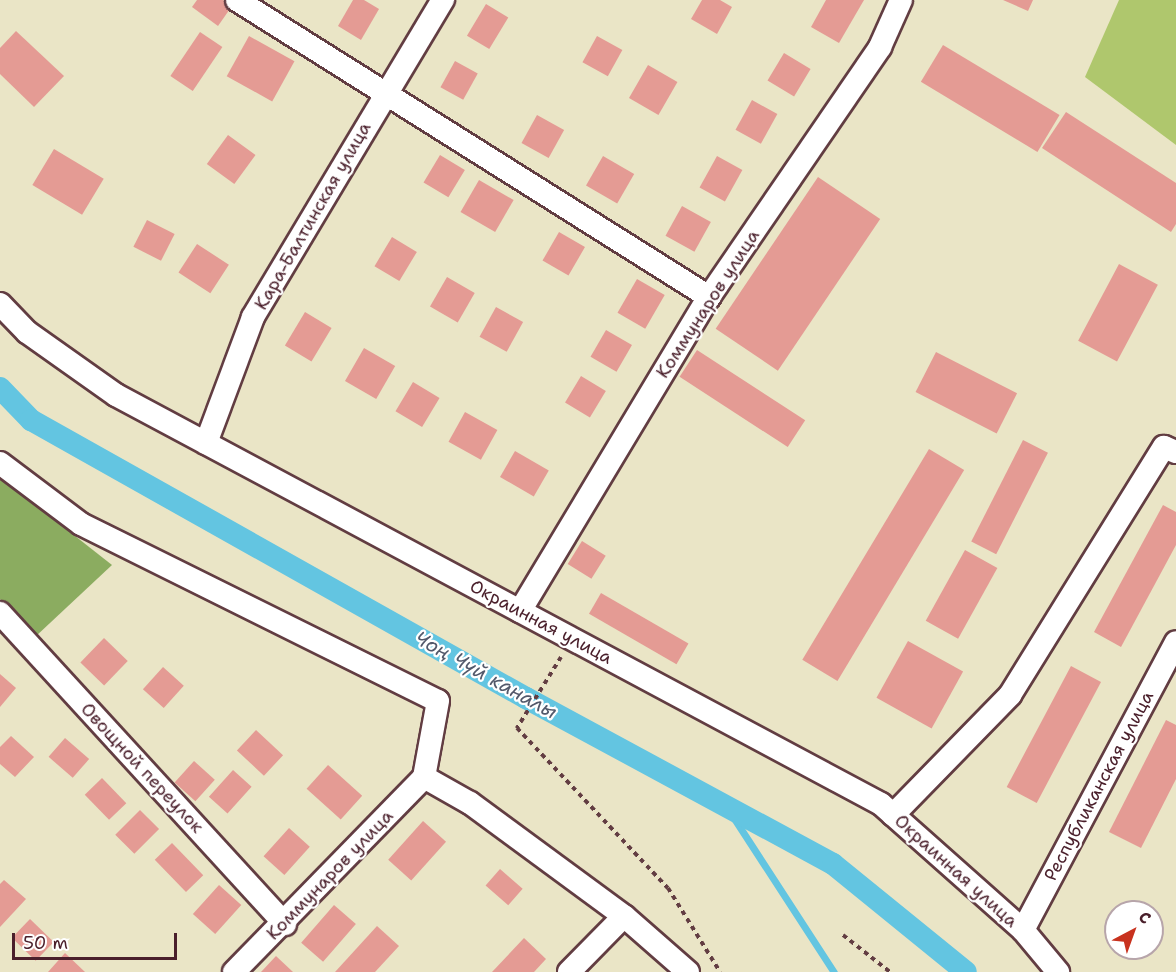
<!DOCTYPE html>
<meta charset="utf-8">
<style>
body{margin:0}
#map{position:relative;width:1176px;height:972px;overflow:hidden;background:#eae5c6;font-family:"Shantell Sans",sans-serif}
div>[style]{position:absolute}
.green>*{inset:0;background:#afc76d}
.forest>*{inset:0;background:#8bac60}
.stream>*{height:7px;margin:-3.5px;padding:0 3.5px;transform-origin:3.5px;border-radius:3.5px;background:#63c5e1}
.canal>*{height:22px;margin:-11px;padding:0 11px;transform-origin:11px;border-radius:11px;background:#63c5e1}
.building>*{inset:0;background:#e49b94;transform-origin:0 0}
.path>*{height:4px;margin-top:-2px;transform-origin:0;background:repeating-linear-gradient(90deg,#623d42 0 4.5px,transparent 0 9px)}
.roads{filter:drop-shadow(2px 0 #623d42) drop-shadow(-2px 0 #623d42) drop-shadow(0 2px #623d42) drop-shadow(0 -2px #623d42)}
.minor>*{height:22px;margin:-11px;padding:0 11px;transform-origin:11px;border-radius:11px;background:#fff}
span{translate:-50% -50%;white-space:nowrap;text-align:center;line-height:1.15;-webkit-text-stroke:4.5px #fff;paint-order:stroke}
.street-label{font-size:18px;color:#4a1f2b}
.water-label{font-size:20px;color:#53596b;font-style:italic}
.north{position:absolute;left:1104px;top:900px;width:60px;height:60px;box-sizing:border-box;background:#fff;border:2px solid #b7a5aa;border-radius:50%;rotate:41deg;font-size:16px;font-weight:700;line-height:24px;text-align:center;color:#4a1f2b}
.north::after{content:'';display:block;margin:auto;width:21px;height:27px;background:#c8321e;clip-path:polygon(50% 0,100% 100%,50% 72%,0 100%)}
.scale{position:absolute;left:12px;top:933px;width:165px;height:27px;box-sizing:border-box;border:3px solid #4a1f2b;border-top:0;padding-left:8px;font-size:18px;line-height:21px;white-space:nowrap;color:#4a1f2b;-webkit-text-stroke:4px #fff;paint-order:stroke}
</style>
<div id="map">
<div class="green">
<div style="clip-path:polygon(1119px 0,1176px 0,1176px 145px,1085px 77px)"></div>
</div>
<div class="forest">
<div style="clip-path:polygon(0 477px,112px 565px,35px 637px,0 599px)"></div>
</div>
<div class="stream">
<div style="left:726px;top:806px;width:198px;rotate:57deg"></div>
</div>
<div class="canal">
<div style="left:0;top:388px;width:45px;rotate:45.9deg"></div>
<div style="left:31px;top:420px;width:568px;rotate:29.32deg"></div>
<div style="left:526px;top:698px;width:349px;rotate:28.4deg"></div>
<div style="left:833px;top:864px;width:171px;rotate:39.1deg"></div>
</div>
<div class="building">
<div style="clip-path:polygon(197px 0,223px 0,232px 6px,218px 26px,192px 7px)"></div>
<div style="clip-path:polygon(353px 0,364px 0,379px 9px,361px 40px,338px 26px)"></div>
<div style="clip-path:polygon(702px 0,720px 0,732px 7px,717px 34px,691px 19px)"></div>
<div style="clip-path:polygon(826px 0,864px 0,839px 43px,811px 27px)"></div>
<div style="clip-path:polygon(1003px 0,1033px 0,1028px 11px)"></div>
<div style="left:486px;top:4px;width:26px;height:37px;rotate:31deg"></div>
<div style="clip-path:polygon(16px 31px,64px 76px,34px 107px,0 74px,0 48px)"></div>
<div style="left:200px;top:32px;width:27px;height:53px;rotate:34deg"></div>
<div style="left:249px;top:36px;width:52px;height:46px;rotate:29deg"></div>
<div style="left:597px;top:36px;width:29px;height:30px;rotate:29deg"></div>
<div style="left:943px;top:45px;width:136px;height:43px;rotate:31deg"></div>
<div style="left:784px;top:53px;width:31px;height:32px;rotate:31deg"></div>
<div style="left:455px;top:61px;width:26px;height:30px;rotate:29deg"></div>
<div style="left:648px;top:65px;width:34px;height:38px;rotate:30deg"></div>
<div style="left:752px;top:100px;width:29px;height:34px;rotate:29deg"></div>
<div style="clip-path:polygon(1066px 112px,1176px 183px,1176px 224px,1171px 232px,1042px 148px)"></div>
<div style="left:537px;top:115px;width:31px;height:32px;rotate:29deg"></div>
<div style="left:228px;top:135px;width:34px;height:36px;rotate:36deg"></div>
<div style="left:54px;top:149px;width:58px;height:42px;rotate:31deg"></div>
<div style="left:440px;top:155px;width:29px;height:32px;rotate:31deg"></div>
<div style="left:603px;top:156px;width:36px;height:34px;rotate:30deg"></div>
<div style="left:717px;top:156px;width:29px;height:36px;rotate:29deg"></div>
<div style="left:818px;top:177px;width:75px;height:183px;rotate:34deg"></div>
<div style="left:479px;top:180px;width:40px;height:37px;rotate:30deg"></div>
<div style="left:682px;top:206px;width:33px;height:34px;rotate:29deg"></div>
<div style="left:147px;top:220px;width:31px;height:30px;rotate:27deg"></div>
<div style="left:559px;top:232px;width:30px;height:33px;rotate:30deg"></div>
<div style="left:392px;top:237px;width:29px;height:34px;rotate:31deg"></div>
<div style="left:197px;top:244px;width:38px;height:34px;rotate:33deg"></div>
<div style="left:1119px;top:264px;width:44px;height:87px;rotate:28deg"></div>
<div style="left:447px;top:277px;width:32px;height:34px;rotate:30deg"></div>
<div style="left:637px;top:279px;width:32px;height:39px;rotate:30deg"></div>
<div style="left:496px;top:307px;width:31px;height:34px;rotate:29deg"></div>
<div style="left:305px;top:312px;width:31px;height:39px;rotate:31deg"></div>
<div style="left:606px;top:330px;width:30px;height:31px;rotate:30deg"></div>
<div style="left:364px;top:348px;width:36px;height:38px;rotate:30deg"></div>
<div style="left:697px;top:350px;width:129px;height:32px;rotate:33deg"></div>
<div style="left:936px;top:352px;width:91px;height:45px;rotate:27deg"></div>
<div style="left:581px;top:376px;width:29px;height:31px;rotate:31deg"></div>
<div style="left:413px;top:382px;width:31px;height:34px;rotate:31deg"></div>
<div style="left:465px;top:412px;width:37px;height:34px;rotate:29deg"></div>
<div style="left:1023px;top:440px;width:28px;height:114px;rotate:27deg"></div>
<div style="left:929px;top:449px;width:41px;height:246px;rotate:31deg"></div>
<div style="left:515px;top:451px;width:39px;height:30px;rotate:30deg"></div>
<div style="clip-path:polygon(1163px 505px,1176px 512px,1176px 545px,1121px 647px,1094px 632px)"></div>
<div style="left:582px;top:541px;width:28px;height:27px;rotate:32deg"></div>
<div style="left:965px;top:550px;width:37px;height:81px;rotate:29deg"></div>
<div style="left:601px;top:593px;width:101px;height:24px;rotate:30deg"></div>
<div style="left:104px;top:638px;width:33px;height:34px;rotate:44deg"></div>
<div style="left:908px;top:641px;width:63px;height:65px;rotate:29deg"></div>
<div style="left:1071px;top:666px;width:34px;height:137px;rotate:28deg"></div>
<div style="left:163px;top:667px;width:28px;height:30px;rotate:42deg"></div>
<div style="clip-path:polygon(0 674px,16px 688px,0 707px)"></div>
<div style="clip-path:polygon(1166px 720px,1176px 725px,1176px 779px,1141px 848px,1109px 832px)"></div>
<div style="left:256px;top:730px;width:37px;height:28px;rotate:43deg"></div>
<div style="clip-path:polygon(11px 736px,34px 757px,15px 777px,0 764px,0 747px)"></div>
<div style="left:65px;top:738px;width:32px;height:25px;rotate:41deg"></div>
<div style="left:194px;top:761px;width:28px;height:29px;rotate:42deg"></div>
<div style="left:328px;top:765px;width:46px;height:32px;rotate:42deg"></div>
<div style="left:233px;top:770px;width:25px;height:36px;rotate:42deg"></div>
<div style="left:102px;top:778px;width:35px;height:24px;rotate:46deg"></div>
<div style="left:140px;top:810px;width:27px;height:35px;rotate:45deg"></div>
<div style="left:423px;top:821px;width:31px;height:52px;rotate:42deg"></div>
<div style="left:289px;top:828px;width:28px;height:38px;rotate:42deg"></div>
<div style="left:172px;top:843px;width:45px;height:24px;rotate:46deg"></div>
<div style="left:500px;top:869px;width:30px;height:22px;rotate:41deg"></div>
<div style="clip-path:polygon(4px 880px,26px 899px,0 927px,0 884px)"></div>
<div style="left:219px;top:885px;width:30px;height:39px;rotate:42deg"></div>
<div style="left:334px;top:905px;width:29px;height:50px;rotate:41deg"></div>
<div style="left:30px;top:919px;width:33px;height:26px;rotate:44deg"></div>
<div style="clip-path:polygon(377px 926px,399px 946px,375px 972px,335px 972px)"></div>
<div style="clip-path:polygon(524px 938px,546px 959px,534px 972px,492px 972px)"></div>
<div style="clip-path:polygon(65px 953px,85px 972px,48px 972px)"></div>
<div style="clip-path:polygon(276px 956px,293px 972px,261px 972px)"></div>
</div>
<div class="path">
<div style="left:561px;top:657px;width:84px;rotate:121.8deg"></div>
<div style="left:517px;top:728px;width:220px;rotate:46.7deg"></div>
<div style="left:668px;top:888px;width:99px;rotate:58.2deg"></div>
<div style="left:843px;top:935px;width:60px;rotate:38.2deg"></div>
</div>
<div class="roads">
<div class="minor">
<div style="left:237px;top:0;width:558px;rotate:32.18deg"></div>
<div style="left:0;top:304px;width:39px;rotate:46deg"></div>
<div style="left:27px;top:332px;width:109px;rotate:35.3deg"></div>
<div style="left:116px;top:395px;width:867px;rotate:28.13deg"></div>
<div style="left:881px;top:804px;width:190px;rotate:41.6deg"></div>
<div style="left:1023px;top:930px;width:55px;rotate:50.2deg"></div>
<div style="left:206px;top:443px;width:134px;rotate:-69.5deg"></div>
<div style="left:253px;top:317px;width:370px;rotate:-59.1deg"></div>
<div style="left:0;top:463px;width:101px;rotate:37deg"></div>
<div style="left:81px;top:524px;width:398px;rotate:26.4deg"></div>
<div style="left:438px;top:701px;width:77px;rotate:100.4deg"></div>
<div style="left:520px;top:611px;width:366px;rotate:-59deg"></div>
<div style="left:709px;top:297px;width:303px;rotate:-55.6deg"></div>
<div style="left:880px;top:47px;width:51px;rotate:-65.9deg"></div>
<div style="left:0;top:613px;width:422px;rotate:47.5deg"></div>
<div style="left:424px;top:777px;width:53px;rotate:29.5deg"></div>
<div style="left:470px;top:803px;width:191px;rotate:36.3deg"></div>
<div style="left:624px;top:916px;width:85px;rotate:41.2deg"></div>
<div style="left:893px;top:815px;width:168px;rotate:-45.7deg"></div>
<div style="left:1010px;top:695px;width:292px;rotate:-58.2deg"></div>
<div style="left:1164px;top:447px;width:13px;rotate:23deg"></div>
<div style="left:1023px;top:930px;width:326px;rotate:-62deg"></div>
<div style="left:234px;top:972px;width:272px;rotate:-45.7deg"></div>
<div style="left:569px;top:972px;width:78px;rotate:-45.5deg"></div>
</div>
</div>
<div class="street-label">
<span style="left:313px;top:216px;rotate:-60deg">Кара-Балтинская улица</span>
<span style="left:708px;top:304px;rotate:-57deg">Коммунаров улица</span>
<span style="left:541px;top:622px;rotate:28deg">Окраинная улица</span>
<span style="left:142px;top:768px;rotate:47deg">Овощной переулок</span>
<span style="left:1099px;top:786px;rotate:-62deg">Республиканская улица</span>
<span style="left:956px;top:871px;rotate:42deg">Окраинная улица</span>
<span style="left:330px;top:875px;rotate:-46deg">Коммунаров улица</span>
</div>
<div class="water-label">
<span style="left:486px;top:675px;rotate:29deg">Чоң Чүй каналы</span>
</div>
<div class="north">С</div>
<div class="scale">50 m</div>
</div>
